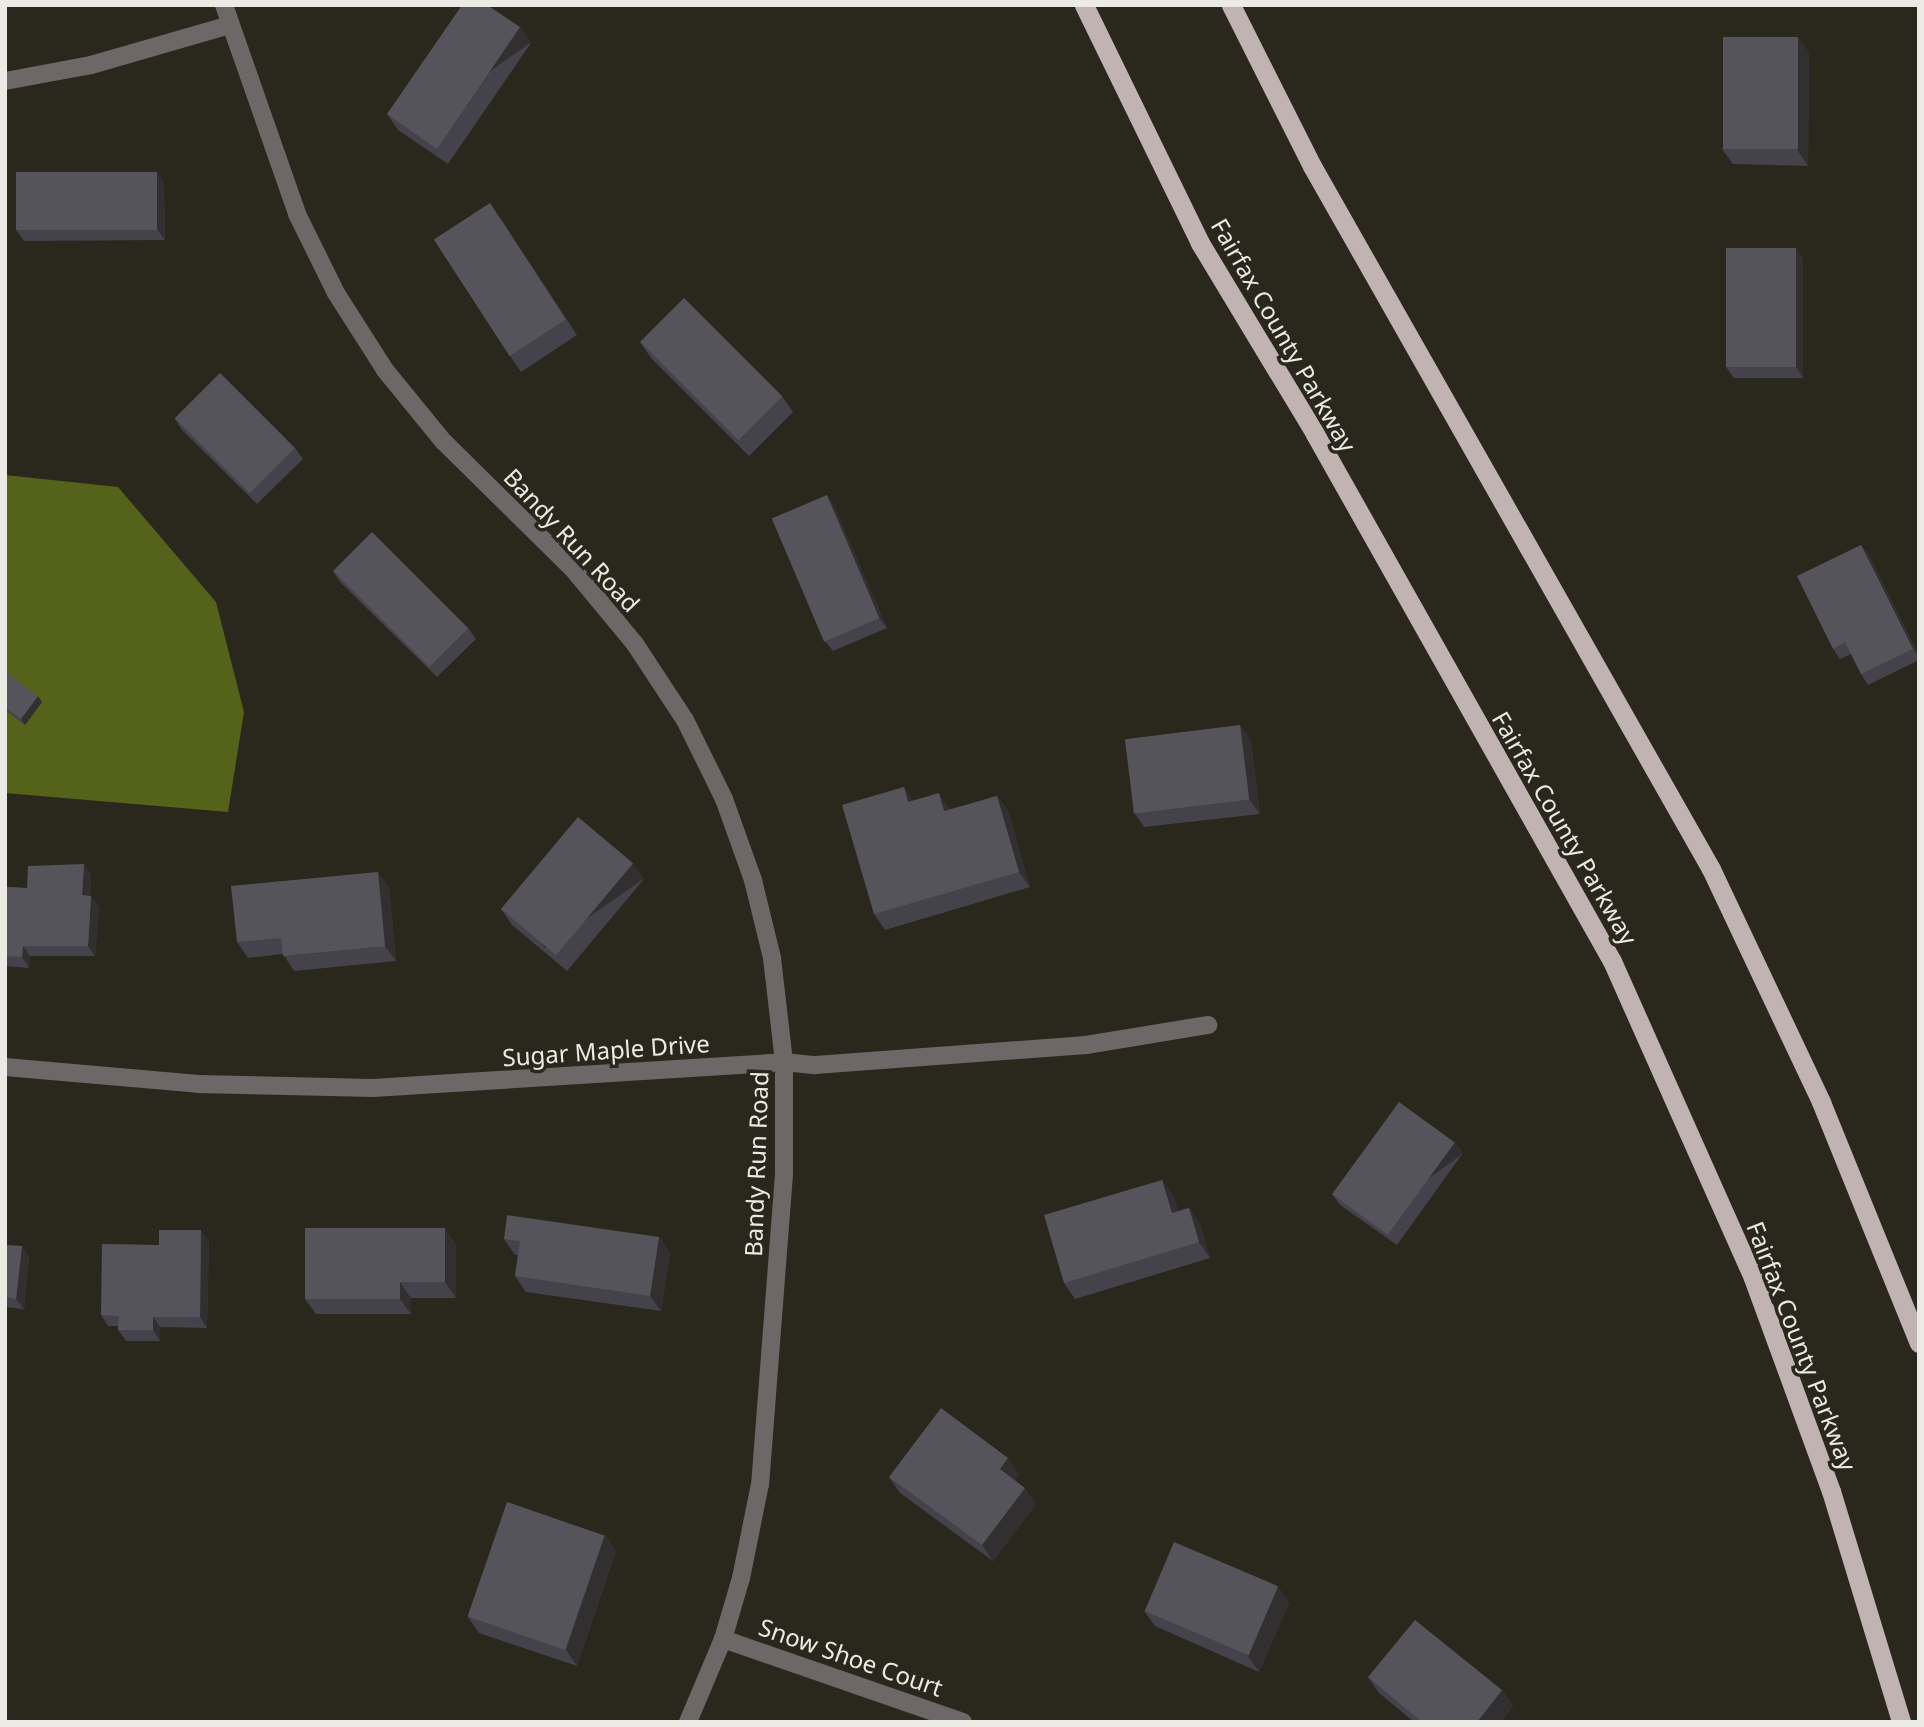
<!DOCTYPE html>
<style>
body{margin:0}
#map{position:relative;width:1924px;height:1727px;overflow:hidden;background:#2a271d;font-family:"Noto Sans",sans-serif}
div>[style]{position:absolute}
.forest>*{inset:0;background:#556219}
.minor>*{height:18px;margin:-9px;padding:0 9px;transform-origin:9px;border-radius:9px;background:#6d6767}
.trunk>*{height:19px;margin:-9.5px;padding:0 9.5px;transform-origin:9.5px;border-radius:9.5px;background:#c1b3b2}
.wall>*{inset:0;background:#44424b}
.shaded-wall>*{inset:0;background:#322f31;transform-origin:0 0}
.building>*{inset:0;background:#56545b;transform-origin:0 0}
span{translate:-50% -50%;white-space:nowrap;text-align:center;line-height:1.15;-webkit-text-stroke:7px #2a271d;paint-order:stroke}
.street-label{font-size:24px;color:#eceae4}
.frame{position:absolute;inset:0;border:7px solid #eceae4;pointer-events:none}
</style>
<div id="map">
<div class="forest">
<div style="clip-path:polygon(5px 475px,118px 487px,216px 602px,244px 712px,228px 812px,5px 793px)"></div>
</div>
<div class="minor">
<div style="left:224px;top:5px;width:221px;rotate:70.7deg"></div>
<div style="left:297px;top:214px;width:88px;rotate:63.7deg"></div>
<div style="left:336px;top:293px;width:91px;rotate:57.5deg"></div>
<div style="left:385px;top:370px;width:92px;rotate:50.8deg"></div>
<div style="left:443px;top:441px;width:181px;rotate:44.6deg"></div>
<div style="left:572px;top:568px;width:99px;rotate:50.3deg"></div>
<div style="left:635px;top:644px;width:91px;rotate:56.7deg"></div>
<div style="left:685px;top:720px;width:88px;rotate:63.7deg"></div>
<div style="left:724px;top:799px;width:86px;rotate:70.3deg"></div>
<div style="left:753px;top:880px;width:80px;rotate:76.3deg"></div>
<div style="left:772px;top:958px;width:105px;rotate:83.4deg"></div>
<div style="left:784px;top:1062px;width:112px;rotate:90deg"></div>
<div style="left:784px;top:1174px;width:311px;rotate:94.4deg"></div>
<div style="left:760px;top:1484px;width:96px;rotate:101.4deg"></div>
<div style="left:741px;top:1578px;width:64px;rotate:106.4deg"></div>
<div style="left:723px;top:1639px;width:90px;rotate:112.9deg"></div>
<div style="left:5px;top:81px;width:87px;rotate:-10.5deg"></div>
<div style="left:91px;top:65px;width:145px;rotate:-16.1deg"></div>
<div style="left:5px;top:1067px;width:194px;rotate:5deg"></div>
<div style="left:198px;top:1084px;width:175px;rotate:1.3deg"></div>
<div style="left:373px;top:1088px;width:412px;rotate:-3.6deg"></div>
<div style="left:784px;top:1062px;width:31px;rotate:6deg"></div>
<div style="left:815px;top:1065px;width:272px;rotate:-4.2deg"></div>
<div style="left:1086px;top:1045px;width:124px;rotate:-9.3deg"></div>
<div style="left:723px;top:1639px;width:254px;rotate:19.1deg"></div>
</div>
<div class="trunk">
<div style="left:1084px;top:5px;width:265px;rotate:64deg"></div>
<div style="left:1200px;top:243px;width:223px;rotate:58.9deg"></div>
<div style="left:1315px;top:434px;width:605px;rotate:60.6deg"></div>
<div style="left:1612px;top:961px;width:347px;rotate:66deg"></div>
<div style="left:1753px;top:1278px;width:227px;rotate:69.9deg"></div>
<div style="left:1831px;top:1491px;width:241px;rotate:73.1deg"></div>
<div style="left:1231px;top:5px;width:180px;rotate:63.3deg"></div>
<div style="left:1312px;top:166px;width:808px;rotate:60.42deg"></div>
<div style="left:1711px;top:869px;width:258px;rotate:64.7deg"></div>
<div style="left:1821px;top:1102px;width:260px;rotate:67.9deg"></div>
</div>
<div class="wall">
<div style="clip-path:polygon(520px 27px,531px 43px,448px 164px,398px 130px,387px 114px)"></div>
<div style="clip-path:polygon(1798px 37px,1809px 53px,1808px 166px,1733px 164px,1722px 149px)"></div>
<div style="clip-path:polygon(164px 182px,165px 240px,24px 241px,16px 230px)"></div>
<div style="clip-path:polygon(501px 219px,577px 335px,521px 372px,510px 356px)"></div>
<div style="clip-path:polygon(1803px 258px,1803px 378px,1734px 378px,1726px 367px)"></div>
<div style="clip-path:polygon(640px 342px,782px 396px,793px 412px,749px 456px,651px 358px)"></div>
<div style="clip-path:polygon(175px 419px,295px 448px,303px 459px,257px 504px,182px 430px)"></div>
<div style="clip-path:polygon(834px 506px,887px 628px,833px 651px,825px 641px)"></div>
<div style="clip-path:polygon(1861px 545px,1869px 555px,1919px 656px,1919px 660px,1868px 685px,1861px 674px,1851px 654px,1840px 659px,1833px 649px)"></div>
<div style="clip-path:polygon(333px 571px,468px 628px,476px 639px,437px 677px,340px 582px)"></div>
<div style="clip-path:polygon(5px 671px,42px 702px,25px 725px,5px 710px)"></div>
<div style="clip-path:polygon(1240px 725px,1251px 741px,1260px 814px,1144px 827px,1133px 811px)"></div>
<div style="clip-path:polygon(904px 787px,913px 801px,950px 810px,997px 796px,1008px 811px,1030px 887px,885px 930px,874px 914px)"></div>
<div style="clip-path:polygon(84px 864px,91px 875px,90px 896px,99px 907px,95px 956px,30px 956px,29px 968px,6px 966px,5px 965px,5px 887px,27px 888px)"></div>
<div style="clip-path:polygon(644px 879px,567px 971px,512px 925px,501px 909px)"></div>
<div style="clip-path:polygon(389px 887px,396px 961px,294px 971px,283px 954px,248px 958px,237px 942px)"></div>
<div style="clip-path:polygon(1463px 1153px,1397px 1245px,1340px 1205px,1333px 1195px)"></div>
<div style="clip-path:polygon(1162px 1180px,1173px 1195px,1178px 1211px,1189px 1208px,1200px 1224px,1210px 1258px,1075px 1299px,1064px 1283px)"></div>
<div style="clip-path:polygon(659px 1237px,670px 1253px,661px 1311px,526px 1292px,515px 1276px,518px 1255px,515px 1255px,504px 1239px)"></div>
<div style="clip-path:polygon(209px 1241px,207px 1328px,160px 1327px,160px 1341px,126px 1341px,118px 1330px,118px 1326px,108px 1326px,101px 1315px,159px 1245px)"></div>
<div style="clip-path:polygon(456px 1244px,456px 1298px,411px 1298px,411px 1314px,316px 1314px,305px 1299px)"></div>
<div style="clip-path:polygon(5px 1245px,22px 1246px,29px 1257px,24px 1309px,5px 1307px)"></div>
<div style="clip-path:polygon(1019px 1474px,1015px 1480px,1036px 1504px,993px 1561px,900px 1493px,889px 1477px)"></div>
<div style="clip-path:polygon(605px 1535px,616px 1551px,577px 1666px,479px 1633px,468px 1617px)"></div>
<div style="clip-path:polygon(1278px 1587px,1289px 1603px,1259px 1672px,1155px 1626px,1144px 1611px)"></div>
<div style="clip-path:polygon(1368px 1677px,1502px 1690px,1513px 1706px,1501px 1722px,1414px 1722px,1379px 1693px)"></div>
</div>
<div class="shaded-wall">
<div style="left:520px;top:27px;width:19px;height:148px;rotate:55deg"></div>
<div style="clip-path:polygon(1798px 37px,1809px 53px,1808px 166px,1797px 150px)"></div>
<div style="clip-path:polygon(157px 172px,164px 182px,165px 240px,157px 229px)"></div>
<div style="clip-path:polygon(1796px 248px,1803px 258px,1803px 378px,1796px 367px)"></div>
<div style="clip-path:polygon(827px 495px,834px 506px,887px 628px,879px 618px)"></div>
<div style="clip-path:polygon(1861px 545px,1869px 555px,1919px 657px,1913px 649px)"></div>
<div style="clip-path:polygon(38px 696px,42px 702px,25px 725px,21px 719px)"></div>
<div style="clip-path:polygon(1240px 725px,1251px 741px,1260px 814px,1249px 799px)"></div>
<div style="clip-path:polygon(904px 787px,915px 803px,908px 802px)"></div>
<div style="clip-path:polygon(939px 793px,950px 809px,955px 827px,944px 811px)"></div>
<div style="clip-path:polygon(997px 796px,1008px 811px,1030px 887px,1019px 872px)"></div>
<div style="left:633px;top:863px;width:19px;height:121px;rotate:55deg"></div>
<div style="clip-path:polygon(84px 864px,91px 875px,90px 906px,82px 895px)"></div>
<div style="clip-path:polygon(378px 872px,389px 887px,396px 961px,385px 946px)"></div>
<div style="clip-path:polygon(91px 896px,99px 907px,95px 956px,88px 946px)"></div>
<div style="clip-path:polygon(23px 946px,30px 956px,29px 968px,22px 957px)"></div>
<div style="left:1455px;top:1142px;width:14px;height:114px;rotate:54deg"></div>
<div style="clip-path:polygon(1162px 1180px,1173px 1195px,1184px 1229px,1172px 1213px)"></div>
<div style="clip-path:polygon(1189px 1208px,1200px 1224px,1210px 1258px,1199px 1242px)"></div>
<div style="clip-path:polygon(445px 1228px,456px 1244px,456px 1298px,445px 1282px)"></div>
<div style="clip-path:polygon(201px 1230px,209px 1241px,207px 1328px,200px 1317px)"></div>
<div style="clip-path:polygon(659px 1237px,670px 1253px,661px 1311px,650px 1296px)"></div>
<div style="clip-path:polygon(22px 1246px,29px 1257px,24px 1309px,16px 1299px)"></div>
<div style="clip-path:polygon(400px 1282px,411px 1298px,411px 1314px,400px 1299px)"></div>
<div style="clip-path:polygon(153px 1317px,160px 1327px,160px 1341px,153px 1330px)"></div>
<div style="clip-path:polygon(1008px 1458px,1019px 1474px,1011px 1485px,1000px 1469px)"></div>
<div style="clip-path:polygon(1025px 1488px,1036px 1504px,993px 1561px,982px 1545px)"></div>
<div style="clip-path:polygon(605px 1535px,616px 1551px,577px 1666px,566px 1650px)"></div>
<div style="clip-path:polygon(1278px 1587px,1289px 1603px,1259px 1672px,1248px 1656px)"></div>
<div style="clip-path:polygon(1502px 1690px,1513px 1706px,1501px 1722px,1477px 1722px)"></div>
</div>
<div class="building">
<div style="clip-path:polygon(462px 5px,487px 5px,520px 27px,437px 149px,387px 114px)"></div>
<div style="left:1723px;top:37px;width:75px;height:112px"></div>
<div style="left:16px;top:172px;width:141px;height:58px"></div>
<div style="left:490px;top:203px;width:139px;height:67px;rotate:57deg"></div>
<div style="left:1726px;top:248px;width:70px;height:119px"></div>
<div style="left:684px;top:298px;width:139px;height:62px;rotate:45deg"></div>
<div style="left:220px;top:373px;width:106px;height:64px;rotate:45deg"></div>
<div style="left:827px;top:495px;width:134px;height:60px;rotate:67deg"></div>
<div style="left:372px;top:532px;width:136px;height:55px;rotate:45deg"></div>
<div style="clip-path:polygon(1861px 545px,1913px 649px,1861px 674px,1845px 642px,1833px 649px,1797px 576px)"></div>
<div style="clip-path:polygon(5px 671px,38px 696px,21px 719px,5px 708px)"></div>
<div style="left:1240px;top:725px;width:75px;height:116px;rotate:83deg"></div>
<div style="clip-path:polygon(904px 787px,908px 802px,939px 793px,944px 811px,997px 796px,1019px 872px,874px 914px,842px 805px)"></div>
<div style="left:578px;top:817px;width:72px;height:120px;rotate:40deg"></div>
<div style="clip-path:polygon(84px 864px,82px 895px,91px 896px,88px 946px,23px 946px,22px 957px,5px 956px,5px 887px,27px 888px,28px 866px)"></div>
<div style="clip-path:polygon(378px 872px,385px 946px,283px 956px,281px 938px,237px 942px,231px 886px)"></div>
<div style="left:1399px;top:1102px;width:69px;height:114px;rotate:36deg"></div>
<div style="clip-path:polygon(1162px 1180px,1172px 1213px,1189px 1208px,1199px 1242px,1064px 1283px,1044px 1215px)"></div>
<div style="clip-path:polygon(507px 1215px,659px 1237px,650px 1296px,515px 1276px,520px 1241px,504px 1239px)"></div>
<div style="clip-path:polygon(305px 1228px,445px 1228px,445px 1282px,400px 1282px,400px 1299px,305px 1299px)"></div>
<div style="clip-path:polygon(159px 1230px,201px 1230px,200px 1317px,153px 1317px,153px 1330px,118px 1330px,119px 1316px,101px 1315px,102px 1244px,159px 1245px)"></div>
<div style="clip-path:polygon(5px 1245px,22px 1246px,16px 1299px,5px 1297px)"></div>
<div style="clip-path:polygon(941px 1408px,1008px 1458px,1000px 1469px,1025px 1488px,982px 1545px,889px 1477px)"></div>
<div style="left:507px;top:1502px;width:103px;height:121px;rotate:19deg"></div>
<div style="left:1174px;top:1542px;width:113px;height:75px;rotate:23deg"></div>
<div style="clip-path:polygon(1415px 1620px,1502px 1690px,1477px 1722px,1422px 1722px,1368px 1677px)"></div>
</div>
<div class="street-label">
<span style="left:1284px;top:335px;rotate:60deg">Fairfax County Parkway</span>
<span style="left:572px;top:540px;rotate:47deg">Bandy Run Road</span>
<span style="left:1565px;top:828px;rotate:60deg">Fairfax County Parkway</span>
<span style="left:606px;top:1050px;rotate:-4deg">Sugar Maple Drive</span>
<span style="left:756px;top:1164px;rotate:-88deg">Bandy Run Road</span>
<span style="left:1802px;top:1346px;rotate:69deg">Fairfax County Parkway</span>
<span style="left:851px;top:1657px;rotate:19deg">Snow Shoe Court</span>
</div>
<div class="frame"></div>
</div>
